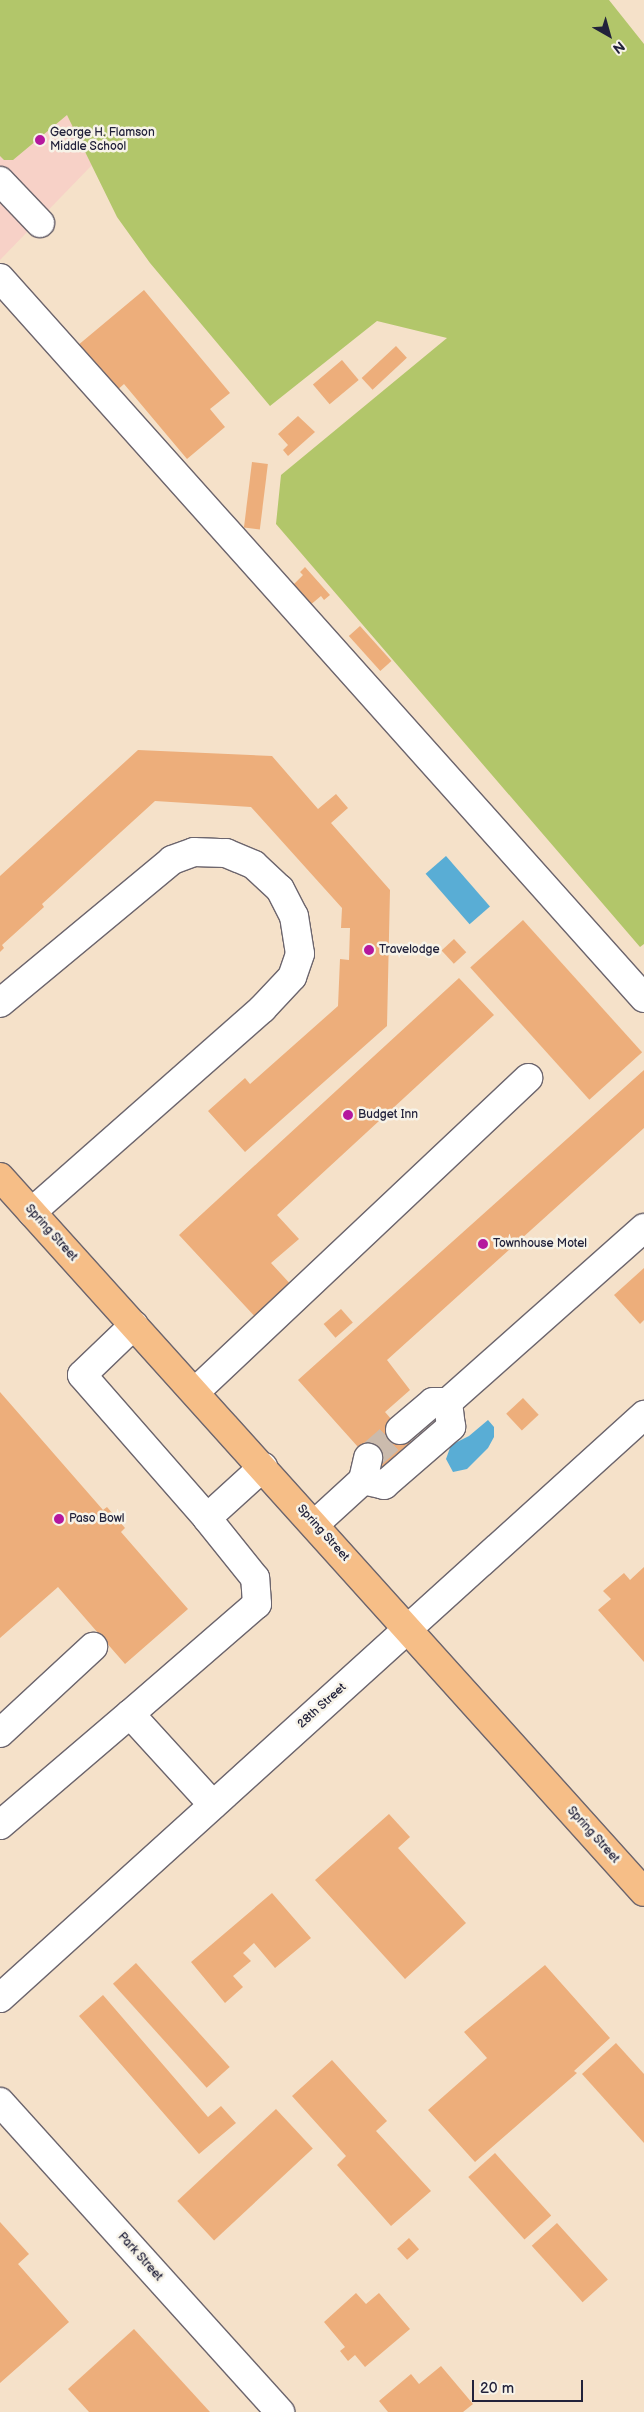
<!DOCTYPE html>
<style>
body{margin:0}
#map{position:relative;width:644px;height:2412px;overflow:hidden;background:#f5e1c9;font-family:"Balsamiq Sans",sans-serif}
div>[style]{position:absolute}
.built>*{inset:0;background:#f7d1c7}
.green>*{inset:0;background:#b2c66a}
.water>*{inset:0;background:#59add5;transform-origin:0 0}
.building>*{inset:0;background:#edae7b;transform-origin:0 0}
.minor-tunnel>*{height:28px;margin-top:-14px;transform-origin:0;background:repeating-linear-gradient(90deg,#cbbbad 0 28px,transparent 0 42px)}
.roads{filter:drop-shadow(1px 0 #6c656d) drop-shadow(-1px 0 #6c656d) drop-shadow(0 1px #6c656d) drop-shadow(0 -1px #6c656d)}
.minor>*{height:28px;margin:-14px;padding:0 14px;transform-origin:14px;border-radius:14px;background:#fff}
.major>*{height:28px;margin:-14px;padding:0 14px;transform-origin:14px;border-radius:14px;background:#f6be87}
.dots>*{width:14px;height:14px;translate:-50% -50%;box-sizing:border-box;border:2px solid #f7f3e8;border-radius:50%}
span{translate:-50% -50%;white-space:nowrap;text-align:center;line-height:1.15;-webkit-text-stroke:5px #f7f3e8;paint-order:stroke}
.poi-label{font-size:12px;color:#22223b}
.left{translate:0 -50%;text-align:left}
.street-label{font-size:12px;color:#22223b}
.north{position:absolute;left:584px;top:10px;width:50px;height:50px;-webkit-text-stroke:4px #f7f3e8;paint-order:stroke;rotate:142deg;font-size:14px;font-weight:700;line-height:20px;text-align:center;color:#22223b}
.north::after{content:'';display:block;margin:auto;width:18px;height:22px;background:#22223b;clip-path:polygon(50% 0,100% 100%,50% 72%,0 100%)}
.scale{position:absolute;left:472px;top:2380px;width:111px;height:22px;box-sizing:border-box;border:2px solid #22223b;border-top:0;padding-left:6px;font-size:15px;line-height:18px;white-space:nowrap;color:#22223b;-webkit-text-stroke:4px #f7f3e8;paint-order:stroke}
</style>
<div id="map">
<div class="built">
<div style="clip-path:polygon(0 0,68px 114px,92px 165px,0 260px)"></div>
</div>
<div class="green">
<div style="clip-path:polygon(0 0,609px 0,644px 44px,644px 944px,640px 947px,276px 524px,281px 475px,447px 338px,377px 321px,270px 406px,150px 263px,117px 217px,67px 115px,13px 160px,4px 160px,0 156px)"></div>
</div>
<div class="water">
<div style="left:446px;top:856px;width:67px;height:27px;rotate:49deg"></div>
<div style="clip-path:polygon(488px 1420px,494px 1427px,494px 1437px,488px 1448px,467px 1469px,453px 1472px,446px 1459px,451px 1445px,469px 1436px)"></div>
</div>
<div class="building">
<div style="clip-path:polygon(144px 290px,230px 393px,210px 409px,225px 427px,187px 459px,124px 384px,115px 392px,77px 346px)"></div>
<div style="left:396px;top:346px;width:16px;height:47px;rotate:47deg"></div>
<div style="left:342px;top:360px;width:26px;height:38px;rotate:50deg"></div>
<div style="clip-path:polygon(298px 416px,315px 432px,288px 456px,283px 450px,288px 445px,278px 434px)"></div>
<div style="left:252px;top:462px;width:16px;height:66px;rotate:7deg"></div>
<div style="clip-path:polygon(305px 567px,330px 595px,324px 600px,321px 596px,309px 606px,292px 586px,303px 575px,300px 572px)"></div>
<div style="left:360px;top:626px;width:47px;height:15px;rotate:48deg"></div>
<div style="clip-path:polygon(138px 750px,272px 756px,318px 809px,336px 794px,348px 808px,331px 823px,390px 890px,387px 1026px,245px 1152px,208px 1111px,245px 1078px,250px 1084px,338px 1006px,340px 959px,349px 960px,350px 928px,341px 928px,342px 908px,251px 807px,155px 801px,42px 904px,44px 907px,2px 945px,4px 948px,0 952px,0 876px)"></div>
<div style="left:523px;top:920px;width:178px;height:71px;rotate:48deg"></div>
<div style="left:454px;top:939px;width:18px;height:17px;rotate:47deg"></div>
<div style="clip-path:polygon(459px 978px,494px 1015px,277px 1215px,299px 1239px,271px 1263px,294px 1288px,258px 1320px,179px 1235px)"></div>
<div style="clip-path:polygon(644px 1070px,644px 1128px,387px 1360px,410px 1390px,385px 1412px,413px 1444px,377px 1475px,375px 1466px,298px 1380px)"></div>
<div style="clip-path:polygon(644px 1268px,644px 1320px,640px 1324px,614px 1295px)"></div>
<div style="left:341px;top:1309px;width:18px;height:23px;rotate:49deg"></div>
<div style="clip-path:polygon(0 1392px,103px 1510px,107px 1507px,125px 1528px,121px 1532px,188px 1609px,125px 1664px,58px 1587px,0 1638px)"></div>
<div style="left:523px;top:1398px;width:23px;height:23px;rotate:47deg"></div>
<div style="clip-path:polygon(644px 1567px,644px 1662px,598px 1610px,611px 1599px,603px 1591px,624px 1573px,630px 1580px)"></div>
<div style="clip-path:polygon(389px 1814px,410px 1837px,398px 1848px,466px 1923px,405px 1979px,315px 1880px)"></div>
<div style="clip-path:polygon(272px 1893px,311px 1938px,275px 1968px,254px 1943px,243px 1953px,251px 1961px,233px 1976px,243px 1987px,225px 2003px,191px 1962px)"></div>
<div style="left:136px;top:1963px;width:140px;height:31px;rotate:48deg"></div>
<div style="clip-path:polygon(545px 1965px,610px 2038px,574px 2071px,577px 2073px,475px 2162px,428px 2110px,487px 2058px,464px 2032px)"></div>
<div style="clip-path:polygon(103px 1995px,208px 2117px,221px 2106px,236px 2123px,199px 2154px,79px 2016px)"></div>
<div style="clip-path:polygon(616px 2043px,644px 2074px,644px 2143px,582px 2074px)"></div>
<div style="clip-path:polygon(332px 2060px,387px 2121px,376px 2131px,431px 2191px,391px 2226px,337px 2165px,346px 2156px,292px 2096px)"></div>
<div style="left:276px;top:2109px;width:54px;height:135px;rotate:47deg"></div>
<div style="left:495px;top:2153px;width:84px;height:36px;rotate:48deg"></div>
<div style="clip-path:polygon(0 2222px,29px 2254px,18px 2264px,69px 2322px,0 2383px)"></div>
<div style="left:557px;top:2223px;width:76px;height:34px;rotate:48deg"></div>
<div style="left:409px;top:2238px;width:15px;height:16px;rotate:48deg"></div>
<div style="clip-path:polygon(356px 2293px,366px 2304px,379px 2293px,410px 2329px,365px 2367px,355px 2355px,348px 2361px,340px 2351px,345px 2347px,324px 2322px)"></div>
<div style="clip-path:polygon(134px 2329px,210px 2412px,89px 2412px,68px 2389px)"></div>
<div style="clip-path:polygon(441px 2366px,473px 2404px,463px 2412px,388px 2412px,379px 2401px,411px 2374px,419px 2384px)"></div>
</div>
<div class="minor-tunnel">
<div style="left:368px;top:1458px;width:43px;rotate:-41.2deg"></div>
</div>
<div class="roads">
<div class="minor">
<div style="left:0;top:181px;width:58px;rotate:46.4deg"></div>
<div style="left:0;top:278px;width:966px;rotate:48.19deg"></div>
<div style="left:0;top:1003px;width:224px;rotate:-39.7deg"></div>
<div style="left:172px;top:860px;width:23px;rotate:-20deg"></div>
<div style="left:194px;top:852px;width:32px;rotate:2deg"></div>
<div style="left:226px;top:853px;width:30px;rotate:23deg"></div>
<div style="left:254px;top:865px;width:35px;rotate:43deg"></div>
<div style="left:280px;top:889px;width:30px;rotate:63deg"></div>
<div style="left:294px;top:916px;width:38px;rotate:81deg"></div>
<div style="left:300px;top:954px;width:24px;rotate:109deg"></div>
<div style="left:292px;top:977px;width:44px;rotate:133.2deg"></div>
<div style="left:262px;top:1009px;width:307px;rotate:138.6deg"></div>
<div style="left:134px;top:1325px;width:72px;rotate:136.1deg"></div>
<div style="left:82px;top:1375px;width:190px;rotate:48.8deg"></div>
<div style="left:207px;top:1518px;width:76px;rotate:-42.3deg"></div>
<div style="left:195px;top:1392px;width:458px;rotate:-43.3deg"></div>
<div style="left:400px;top:1430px;width:43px;rotate:-40.3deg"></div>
<div style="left:433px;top:1402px;width:15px"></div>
<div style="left:363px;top:1480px;width:23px;rotate:-77deg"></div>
<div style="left:315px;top:1524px;width:65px;rotate:-42.5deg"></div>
<div style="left:363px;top:1480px;width:22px;rotate:13deg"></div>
<div style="left:384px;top:1485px;width:89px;rotate:-40.9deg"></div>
<div style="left:451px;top:1427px;width:25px;rotate:-97deg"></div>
<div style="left:448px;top:1402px;width:262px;rotate:-41.6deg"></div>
<div style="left:130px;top:1714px;width:168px;rotate:-40.9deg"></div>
<div style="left:257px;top:1604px;width:26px;rotate:-94deg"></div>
<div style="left:255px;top:1578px;width:77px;rotate:-128.7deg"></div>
<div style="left:0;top:1733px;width:127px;rotate:-42.8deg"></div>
<div style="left:0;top:1825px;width:171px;rotate:-40.5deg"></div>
<div style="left:130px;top:1714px;width:123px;rotate:47.6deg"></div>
<div style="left:0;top:1998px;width:869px;rotate:-42.15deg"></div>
<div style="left:0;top:2102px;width:418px;rotate:47.9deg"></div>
</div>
<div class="major">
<div style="left:0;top:1177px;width:962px;rotate:47.99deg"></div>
</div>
</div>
<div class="dots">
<div style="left:40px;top:140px;background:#b5179e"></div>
<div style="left:369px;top:950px;background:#b5179e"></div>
<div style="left:348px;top:1115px;background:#b5179e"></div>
<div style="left:483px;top:1244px;background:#b5179e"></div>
<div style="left:59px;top:1519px;background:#b5179e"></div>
</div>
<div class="poi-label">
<span class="left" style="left:50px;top:140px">George H. Flamson<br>Middle School</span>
<span class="left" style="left:379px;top:950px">Travelodge</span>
<span class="left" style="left:358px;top:1115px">Budget Inn</span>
<span class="left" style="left:493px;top:1244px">Townhouse Motel</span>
<span class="left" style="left:69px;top:1519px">Paso Bowl</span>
</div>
<div class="street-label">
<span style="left:51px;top:1233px;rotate:48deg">Spring Street</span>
<span style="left:323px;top:1533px;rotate:48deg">Spring Street</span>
<span style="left:322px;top:1706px;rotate:-42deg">28th Street</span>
<span style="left:593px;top:1835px;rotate:48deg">Spring Street</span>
<span style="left:140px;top:2257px;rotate:48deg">Park Street</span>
</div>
<div class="north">N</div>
<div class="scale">20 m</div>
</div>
